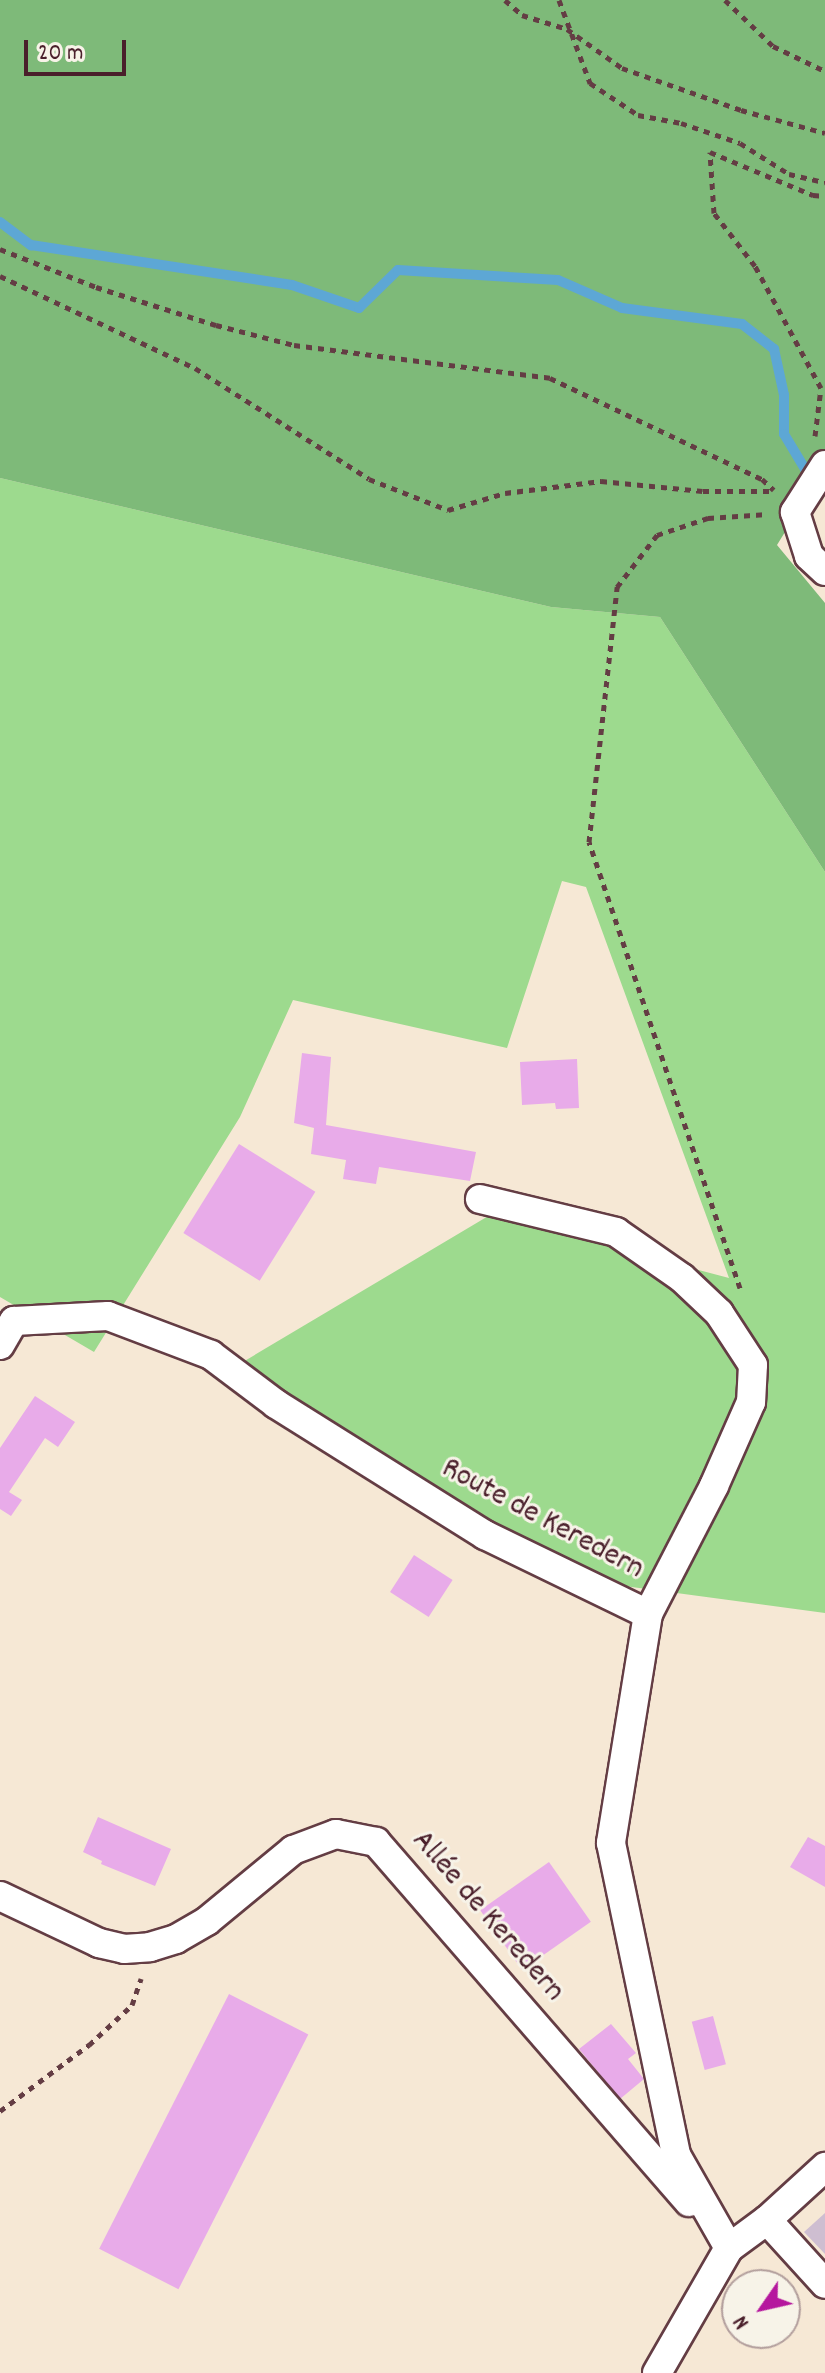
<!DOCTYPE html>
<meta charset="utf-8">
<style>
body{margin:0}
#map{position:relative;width:825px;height:2373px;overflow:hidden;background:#f6e8d5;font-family:Dekko,sans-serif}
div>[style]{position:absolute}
.industrial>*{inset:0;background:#cebed1}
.green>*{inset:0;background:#9dda8e}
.forest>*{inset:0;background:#7eba79}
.stream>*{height:10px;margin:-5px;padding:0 5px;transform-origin:5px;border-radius:5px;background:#5da7d5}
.building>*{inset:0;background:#e8abe9;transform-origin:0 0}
.path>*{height:5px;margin-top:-2.5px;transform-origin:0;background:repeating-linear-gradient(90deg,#643d44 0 6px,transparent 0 12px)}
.roads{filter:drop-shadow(2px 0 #643d44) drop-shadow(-2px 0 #643d44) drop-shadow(0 2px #643d44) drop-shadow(0 -2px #643d44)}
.minor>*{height:28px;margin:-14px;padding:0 14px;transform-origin:14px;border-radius:14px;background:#fff}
span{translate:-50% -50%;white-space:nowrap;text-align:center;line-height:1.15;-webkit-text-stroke:6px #f7f3e8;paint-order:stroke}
.street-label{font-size:32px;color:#4a1f2b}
.north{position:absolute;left:721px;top:2269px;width:80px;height:80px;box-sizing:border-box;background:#f7f3e8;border:2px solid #b29e9c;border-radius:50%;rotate:236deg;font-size:22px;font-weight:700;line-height:32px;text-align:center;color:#4a1f2b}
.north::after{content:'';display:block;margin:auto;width:28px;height:36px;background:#b5179e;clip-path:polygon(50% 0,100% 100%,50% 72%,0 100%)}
.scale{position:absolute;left:24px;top:40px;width:102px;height:36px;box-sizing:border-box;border:4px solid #4a1f2b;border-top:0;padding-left:10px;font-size:24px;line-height:28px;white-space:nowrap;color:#4a1f2b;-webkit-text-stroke:6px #f7f3e8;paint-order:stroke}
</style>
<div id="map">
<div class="industrial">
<div style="clip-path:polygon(825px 2213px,825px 2254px,804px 2232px)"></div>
</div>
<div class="green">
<div style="clip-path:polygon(0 478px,551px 607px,660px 617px,825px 872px,825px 1613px,535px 1574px,221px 1375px,490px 1215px,729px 1278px,586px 887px,562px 881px,507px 1048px,293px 1000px,240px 1117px,94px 1352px,0 1297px)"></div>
</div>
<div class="forest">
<div style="clip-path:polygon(0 0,825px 0,825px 467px,777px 545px,825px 603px,825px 872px,660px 617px,551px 607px,0 478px)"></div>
</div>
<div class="stream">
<div style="left:0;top:222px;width:39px;rotate:37deg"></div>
<div style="left:31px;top:245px;width:264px;rotate:8.7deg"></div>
<div style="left:292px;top:285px;width:71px;rotate:18.9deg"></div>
<div style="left:359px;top:308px;width:54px;rotate:-44.3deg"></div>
<div style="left:398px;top:270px;width:160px;rotate:3.6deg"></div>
<div style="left:558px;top:280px;width:70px;rotate:23.6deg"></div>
<div style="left:622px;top:308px;width:121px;rotate:7.6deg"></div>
<div style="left:742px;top:324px;width:41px;rotate:38deg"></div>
<div style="left:774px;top:349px;width:47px;rotate:77.7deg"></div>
<div style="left:784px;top:395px;width:39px;rotate:90deg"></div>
<div style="left:784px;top:434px;width:41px;rotate:59deg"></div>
<div style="left:805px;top:469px;width:12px;rotate:42deg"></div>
</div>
<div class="building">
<div style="clip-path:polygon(302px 1053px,331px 1057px,326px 1125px,476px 1152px,470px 1181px,379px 1167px,376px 1184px,343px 1179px,346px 1160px,311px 1154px,314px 1128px,294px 1123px)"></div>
<div style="clip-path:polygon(577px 1059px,579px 1108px,556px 1109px,555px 1103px,522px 1105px,520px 1062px)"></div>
<div style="left:239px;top:1144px;width:90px;height:105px;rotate:32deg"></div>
<div style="clip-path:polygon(35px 1396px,75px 1422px,58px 1447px,45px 1438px,9px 1492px,22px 1500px,11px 1516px,0 1509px,0 1448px)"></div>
<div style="left:414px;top:1555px;width:46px;height:44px;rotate:33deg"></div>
<div style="clip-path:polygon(98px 1817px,171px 1849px,155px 1886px,101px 1864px,102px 1861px,83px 1852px)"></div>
<div style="clip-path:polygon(808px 1837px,825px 1846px,825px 1887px,790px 1867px)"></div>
<div style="left:549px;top:1862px;width:73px;height:84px;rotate:55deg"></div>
<div style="left:229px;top:1994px;width:89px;height:286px;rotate:27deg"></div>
<div style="left:713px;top:2016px;width:50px;height:22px;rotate:75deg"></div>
<div style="clip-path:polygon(611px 2024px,636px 2053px,628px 2059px,644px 2079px,620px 2099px,579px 2049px)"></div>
</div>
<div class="path">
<div style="left:505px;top:0;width:23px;rotate:41deg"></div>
<div style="left:522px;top:15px;width:47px;rotate:17.3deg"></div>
<div style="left:567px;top:29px;width:67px;rotate:35.3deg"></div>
<div style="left:622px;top:68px;width:126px;rotate:19.4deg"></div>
<div style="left:741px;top:110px;width:87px;rotate:15.3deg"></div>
<div style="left:559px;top:0;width:89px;rotate:69.5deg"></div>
<div style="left:590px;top:83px;width:58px;rotate:33.7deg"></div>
<div style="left:638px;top:115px;width:44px;rotate:10.5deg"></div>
<div style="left:681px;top:123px;width:62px;rotate:18.7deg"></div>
<div style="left:740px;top:143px;width:58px;rotate:32.3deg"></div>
<div style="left:789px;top:174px;width:37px;rotate:13deg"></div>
<div style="left:725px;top:0;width:66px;rotate:43.8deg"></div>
<div style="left:773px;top:46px;width:58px;rotate:25.7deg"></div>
<div style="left:0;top:249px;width:103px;rotate:21.6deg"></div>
<div style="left:96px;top:287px;width:126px;rotate:17.6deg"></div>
<div style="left:216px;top:325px;width:81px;rotate:14.4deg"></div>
<div style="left:294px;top:345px;width:258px;rotate:7.3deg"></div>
<div style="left:550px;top:378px;width:235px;rotate:25.5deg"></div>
<div style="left:762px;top:479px;width:16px;rotate:43deg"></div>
<div style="left:0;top:276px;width:216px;rotate:25.3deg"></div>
<div style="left:195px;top:368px;width:206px;rotate:32.5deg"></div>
<div style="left:369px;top:479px;width:85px;rotate:21.4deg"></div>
<div style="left:448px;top:510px;width:59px;rotate:-16.6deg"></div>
<div style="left:505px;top:493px;width:97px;rotate:-7.1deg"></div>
<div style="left:601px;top:481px;width:102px;rotate:5.6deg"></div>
<div style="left:703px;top:491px;width:71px"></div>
<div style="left:815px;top:436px;width:48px;rotate:-82.9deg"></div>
<div style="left:821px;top:388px;width:139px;rotate:-118.4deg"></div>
<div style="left:755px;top:266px;width:67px;rotate:-127.7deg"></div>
<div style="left:714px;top:213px;width:61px;rotate:-93.8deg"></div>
<div style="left:710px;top:152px;width:112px;rotate:22.7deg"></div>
<div style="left:813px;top:195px;width:12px;rotate:5deg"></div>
<div style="left:740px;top:1288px;width:471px;rotate:-108.7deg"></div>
<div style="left:589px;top:842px;width:257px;rotate:-83.7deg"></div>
<div style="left:617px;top:587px;width:66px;rotate:-52.4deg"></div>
<div style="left:657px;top:535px;width:54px;rotate:-18.4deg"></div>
<div style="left:708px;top:518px;width:58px;rotate:-3.9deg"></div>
<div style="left:0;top:2111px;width:111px;rotate:-36.6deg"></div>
<div style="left:89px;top:2045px;width:59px;rotate:-42.9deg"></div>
<div style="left:132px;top:2005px;width:28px;rotate:-71deg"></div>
</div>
<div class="roads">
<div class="minor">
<div style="left:825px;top:465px;width:56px;rotate:122.6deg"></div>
<div style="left:795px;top:512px;width:46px;rotate:72.3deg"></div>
<div style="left:809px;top:556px;width:22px;rotate:43deg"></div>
<div style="left:480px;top:1199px;width:140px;rotate:13.6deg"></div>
<div style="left:616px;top:1232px;width:80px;rotate:34.9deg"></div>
<div style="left:682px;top:1278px;width:51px;rotate:43.4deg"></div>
<div style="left:719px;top:1313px;width:62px;rotate:56.8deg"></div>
<div style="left:753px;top:1365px;width:37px;rotate:93deg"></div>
<div style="left:751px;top:1402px;width:92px;rotate:113.8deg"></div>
<div style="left:714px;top:1486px;width:144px;rotate:117.3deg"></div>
<div style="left:648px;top:1614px;width:232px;rotate:99.2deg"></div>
<div style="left:611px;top:1843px;width:319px;rotate:78.2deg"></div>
<div style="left:676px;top:2155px;width:107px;rotate:60.3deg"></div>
<div style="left:0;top:1345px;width:28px;rotate:-60deg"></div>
<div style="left:14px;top:1321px;width:94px;rotate:-3deg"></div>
<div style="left:108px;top:1316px;width:110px;rotate:20.7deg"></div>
<div style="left:211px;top:1355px;width:81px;rotate:37deg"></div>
<div style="left:276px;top:1404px;width:247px;rotate:32.1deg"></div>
<div style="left:485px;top:1535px;width:181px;rotate:25.9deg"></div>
<div style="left:0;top:1896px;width:110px;rotate:25.4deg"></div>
<div style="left:99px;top:1943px;width:26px;rotate:13deg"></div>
<div style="left:124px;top:1949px;width:26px;rotate:-4deg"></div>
<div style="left:150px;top:1947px;width:27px;rotate:-17deg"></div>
<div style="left:176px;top:1939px;width:36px;rotate:-30deg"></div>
<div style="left:207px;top:1921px;width:112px;rotate:-39.5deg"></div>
<div style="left:293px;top:1850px;width:46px;rotate:-20.4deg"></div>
<div style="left:336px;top:1834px;width:41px;rotate:11.3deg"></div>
<div style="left:376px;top:1842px;width:477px;rotate:49deg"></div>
<div style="left:767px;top:2220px;width:86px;rotate:47.8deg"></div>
<div style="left:657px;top:2373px;width:144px;rotate:-60.1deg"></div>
<div style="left:729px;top:2248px;width:47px;rotate:-36.4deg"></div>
<div style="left:767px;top:2220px;width:79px;rotate:-42.4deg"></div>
</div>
</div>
<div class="street-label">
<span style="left:542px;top:1520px;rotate:28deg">Route de Keredern</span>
<span style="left:487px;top:1917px;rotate:49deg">Allée de Keredern</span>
</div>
<div class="north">N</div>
<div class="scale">20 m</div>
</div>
